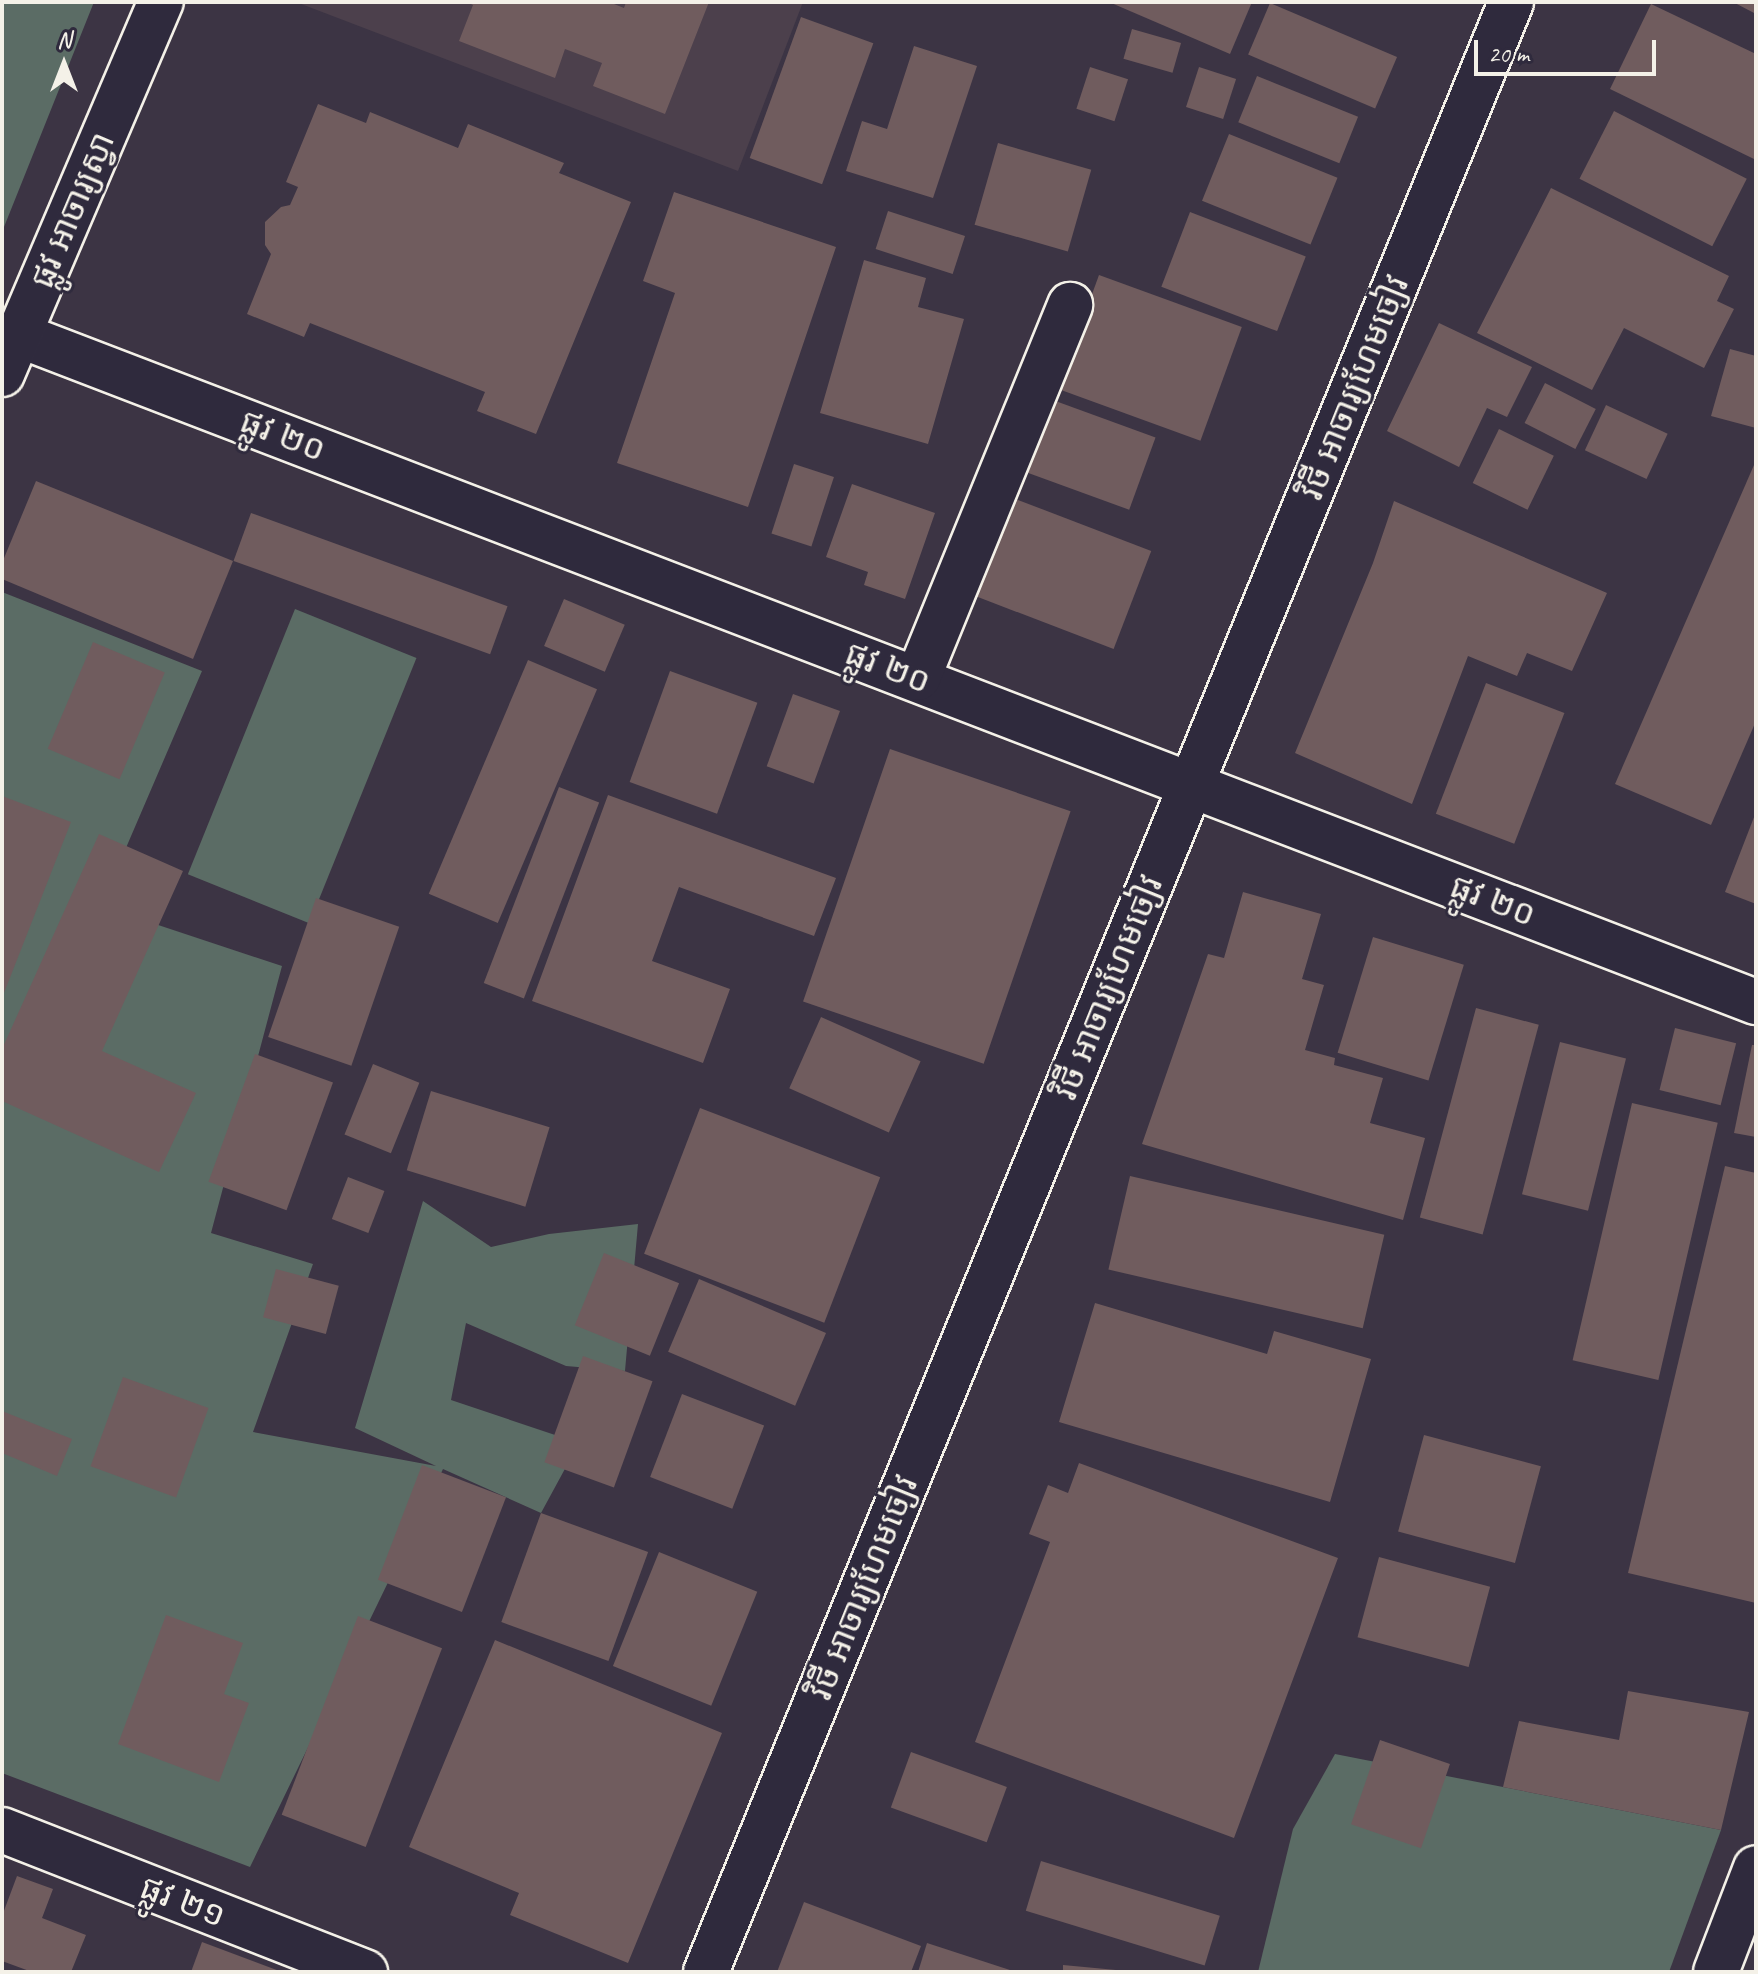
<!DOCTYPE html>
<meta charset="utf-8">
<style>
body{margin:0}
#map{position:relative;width:1758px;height:1974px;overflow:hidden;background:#3c3444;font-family:Caveat,"Noto Sans Khmer",sans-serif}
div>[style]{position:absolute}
.built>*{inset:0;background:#4c404c}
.green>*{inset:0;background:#5b6c65;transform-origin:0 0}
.building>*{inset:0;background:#705c5e;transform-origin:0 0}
.roads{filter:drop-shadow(2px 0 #f4f1e8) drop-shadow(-2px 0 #f4f1e8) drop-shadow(0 2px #f4f1e8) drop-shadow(0 -2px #f4f1e8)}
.minor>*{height:44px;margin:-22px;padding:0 22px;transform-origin:22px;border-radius:22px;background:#2f2a3d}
.tertiary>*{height:44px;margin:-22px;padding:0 22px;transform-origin:22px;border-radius:22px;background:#2f2a3d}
span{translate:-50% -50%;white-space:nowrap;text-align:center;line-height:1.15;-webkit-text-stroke:6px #2f2a3d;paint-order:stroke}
.street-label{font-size:34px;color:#f4f1e8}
.frame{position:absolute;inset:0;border:4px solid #f4f1e8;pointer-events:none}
.north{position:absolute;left:24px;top:24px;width:80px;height:80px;-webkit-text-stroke:6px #2f2a3d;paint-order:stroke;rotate:0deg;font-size:22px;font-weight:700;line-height:32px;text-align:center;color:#f4f1e8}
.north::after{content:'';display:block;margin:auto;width:28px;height:36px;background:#f4f1e8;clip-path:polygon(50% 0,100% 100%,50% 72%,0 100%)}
.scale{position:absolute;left:1474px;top:40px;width:182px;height:36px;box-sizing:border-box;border:4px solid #f4f1e8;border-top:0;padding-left:10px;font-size:24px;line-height:28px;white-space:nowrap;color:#f4f1e8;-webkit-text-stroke:6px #2f2a3d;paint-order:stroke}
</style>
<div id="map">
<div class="built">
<div style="clip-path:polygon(296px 2px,803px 2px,738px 171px)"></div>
</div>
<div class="green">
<div style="clip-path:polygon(2px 2px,94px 2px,2px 232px)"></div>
<div style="clip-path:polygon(2px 592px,202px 671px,101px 906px,282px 966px,211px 1233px,313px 1264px,253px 1432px,436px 1466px,355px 1428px,423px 1201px,491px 1247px,549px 1234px,638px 1224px,625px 1371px,566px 1366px,466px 1323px,451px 1400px,579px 1443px,541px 1513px,443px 1469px,250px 1867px,2px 1773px)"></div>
<div style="left:295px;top:609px;width:131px;height:286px;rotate:22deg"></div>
<div style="clip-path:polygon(1335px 1754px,1721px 1830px,1669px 1972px,1258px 1972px,1293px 1829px)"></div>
</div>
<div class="building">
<div style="clip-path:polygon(467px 2px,609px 2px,624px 8px,626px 2px,709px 2px,665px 114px,593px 86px,602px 63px,565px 49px,555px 78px,459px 41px,473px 5px)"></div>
<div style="clip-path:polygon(1109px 2px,1252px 2px,1230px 54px)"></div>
<div style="clip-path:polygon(1733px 2px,1756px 2px,1756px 14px)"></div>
<div style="left:1270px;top:3px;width:138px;height:56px;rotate:23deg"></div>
<div style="clip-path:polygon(1651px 4px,1756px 54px,1754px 159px,1610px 89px)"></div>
<div style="left:801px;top:17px;width:77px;height:150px;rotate:20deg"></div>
<div style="left:1132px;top:29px;width:51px;height:31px;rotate:16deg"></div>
<div style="clip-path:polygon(914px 46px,977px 66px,933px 198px,846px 171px,862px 121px,887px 129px)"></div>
<div style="left:1090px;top:67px;width:40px;height:44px;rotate:18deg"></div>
<div style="left:1199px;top:67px;width:39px;height:42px;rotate:18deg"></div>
<div style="left:1257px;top:76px;width:109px;height:50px;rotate:22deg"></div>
<div style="clip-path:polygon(318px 104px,366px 123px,370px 112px,458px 148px,468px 124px,564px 163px,559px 173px,631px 202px,536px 434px,477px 411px,485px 392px,310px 323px,304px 337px,247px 314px,271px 254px,265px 245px,265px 222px,281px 207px,290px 205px,298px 187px,286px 182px)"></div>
<div style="left:1614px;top:111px;width:149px;height:76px;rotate:27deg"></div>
<div style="left:1229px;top:134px;width:117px;height:72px;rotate:22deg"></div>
<div style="left:998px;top:143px;width:97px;height:85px;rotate:16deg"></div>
<div style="clip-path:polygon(1551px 188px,1729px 276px,1717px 301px,1734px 309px,1704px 368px,1624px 328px,1592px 390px,1477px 333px)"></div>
<div style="clip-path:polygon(674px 192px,836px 247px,748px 507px,617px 463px,675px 293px,643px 281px)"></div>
<div style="left:888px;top:211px;width:81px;height:40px;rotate:18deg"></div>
<div style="left:1190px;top:212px;width:124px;height:80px;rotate:21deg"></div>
<div style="clip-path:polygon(864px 260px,926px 278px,918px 307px,964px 319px,928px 444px,820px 413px)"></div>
<div style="left:1099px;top:275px;width:152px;height:121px;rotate:20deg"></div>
<div style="clip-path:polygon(1439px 323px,1532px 367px,1507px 417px,1487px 408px,1459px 467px,1387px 431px)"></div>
<div style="clip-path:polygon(1730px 349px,1756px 356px,1756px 428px,1711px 416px)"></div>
<div style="left:1545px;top:383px;width:57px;height:45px;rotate:27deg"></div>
<div style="left:1039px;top:395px;width:124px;height:77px;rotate:20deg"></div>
<div style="left:1606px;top:405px;width:68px;height:50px;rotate:25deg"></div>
<div style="left:1499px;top:429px;width:61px;height:60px;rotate:26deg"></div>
<div style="left:794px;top:464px;width:42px;height:73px;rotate:18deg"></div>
<div style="clip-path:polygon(1754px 465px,1756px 721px,1711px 825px,1615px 784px)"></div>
<div style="clip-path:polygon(36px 481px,233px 561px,193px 659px,2px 579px,2px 563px)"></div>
<div style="clip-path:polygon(852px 484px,935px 513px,905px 599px,864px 585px,868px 572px,826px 557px)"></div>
<div style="left:1000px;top:493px;width:162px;height:105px;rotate:21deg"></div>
<div style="clip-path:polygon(1394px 501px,1607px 593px,1572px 671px,1527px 653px,1517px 676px,1468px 656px,1412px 804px,1295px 753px,1373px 563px)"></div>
<div style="left:251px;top:513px;width:273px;height:51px;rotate:20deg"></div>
<div style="left:564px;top:599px;width:66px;height:51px;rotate:23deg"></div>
<div style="left:93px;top:642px;width:78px;height:116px;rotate:23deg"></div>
<div style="left:528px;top:660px;width:75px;height:254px;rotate:23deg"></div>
<div style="left:670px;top:671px;width:93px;height:118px;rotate:20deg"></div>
<div style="left:1486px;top:683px;width:84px;height:140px;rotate:21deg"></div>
<div style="left:793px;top:694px;width:50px;height:77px;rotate:20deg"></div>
<div style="left:890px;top:749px;width:191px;height:267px;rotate:19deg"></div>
<div style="left:559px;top:787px;width:43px;height:210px;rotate:21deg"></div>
<div style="clip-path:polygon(608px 795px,836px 878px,814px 936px,679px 887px,652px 961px,730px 989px,703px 1063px,532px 1001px)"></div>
<div style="clip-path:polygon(2px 796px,71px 822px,2px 998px)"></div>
<div style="clip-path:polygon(1756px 812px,1756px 904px,1725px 892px)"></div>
<div style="clip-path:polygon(99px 834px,183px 871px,102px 1051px,196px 1093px,159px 1172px,2px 1101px,2px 1049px)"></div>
<div style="clip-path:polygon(1243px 892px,1321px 914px,1302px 979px,1324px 985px,1305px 1050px,1335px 1058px,1334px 1065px,1383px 1078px,1370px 1123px,1425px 1138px,1403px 1220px,1142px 1144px,1208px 954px,1224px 958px)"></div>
<div style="left:316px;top:898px;width:88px;height:147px;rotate:19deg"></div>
<div style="left:1373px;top:937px;width:95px;height:121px;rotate:17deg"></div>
<div style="left:1476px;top:1008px;width:65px;height:217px;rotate:15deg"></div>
<div style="left:821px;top:1017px;width:109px;height:78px;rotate:24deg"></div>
<div style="left:1675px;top:1028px;width:63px;height:64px;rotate:14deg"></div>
<div style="left:1560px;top:1042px;width:68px;height:157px;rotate:14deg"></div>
<div style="clip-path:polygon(1752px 1045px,1756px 1045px,1756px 1137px,1734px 1133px)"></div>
<div style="left:255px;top:1054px;width:83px;height:136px;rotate:20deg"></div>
<div style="left:373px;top:1064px;width:50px;height:76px;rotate:22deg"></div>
<div style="left:431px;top:1091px;width:124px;height:83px;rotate:17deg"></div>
<div style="left:1632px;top:1103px;width:88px;height:264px;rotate:13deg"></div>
<div style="left:700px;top:1108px;width:193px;height:156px;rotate:21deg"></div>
<div style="clip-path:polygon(1725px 1166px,1756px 1173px,1756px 1603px,1628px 1573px)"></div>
<div style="left:1130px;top:1176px;width:261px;height:96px;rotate:13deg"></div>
<div style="left:348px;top:1177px;width:39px;height:45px;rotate:21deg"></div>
<div style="left:604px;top:1253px;width:81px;height:78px;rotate:22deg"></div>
<div style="left:276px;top:1269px;width:65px;height:50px;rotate:15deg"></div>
<div style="left:699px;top:1279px;width:138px;height:79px;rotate:23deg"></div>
<div style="clip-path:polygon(1095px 1303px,1267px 1354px,1274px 1331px,1371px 1359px,1330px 1502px,1059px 1422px)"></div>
<div style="left:583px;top:1356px;width:74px;height:113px;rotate:20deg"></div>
<div style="left:123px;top:1377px;width:91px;height:95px;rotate:20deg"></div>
<div style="left:682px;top:1394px;width:88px;height:89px;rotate:21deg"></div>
<div style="clip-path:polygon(2px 1411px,72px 1439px,57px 1476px,2px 1453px)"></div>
<div style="left:1424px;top:1435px;width:121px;height:100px;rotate:15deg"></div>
<div style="clip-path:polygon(1079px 1463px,1338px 1558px,1234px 1838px,975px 1742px,1050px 1542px,1029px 1534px,1048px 1485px,1068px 1493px)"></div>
<div style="left:422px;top:1465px;width:90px;height:123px;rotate:21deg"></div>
<div style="left:541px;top:1513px;width:114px;height:116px;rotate:20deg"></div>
<div style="left:659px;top:1552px;width:106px;height:123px;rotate:22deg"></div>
<div style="left:1379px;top:1557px;width:115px;height:83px;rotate:15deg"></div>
<div style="clip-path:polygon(166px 1615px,243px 1643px,224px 1694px,249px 1703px,219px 1782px,118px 1744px)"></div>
<div style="left:358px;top:1616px;width:90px;height:213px;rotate:21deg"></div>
<div style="clip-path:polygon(495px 1640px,722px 1733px,628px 1963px,510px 1915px,519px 1893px,409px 1847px)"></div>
<div style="clip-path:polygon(1628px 1691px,1749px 1712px,1721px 1830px,1503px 1787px,1519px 1721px,1619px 1740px)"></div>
<div style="left:1380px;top:1740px;width:74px;height:89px;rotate:19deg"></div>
<div style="left:911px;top:1752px;width:102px;height:59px;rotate:20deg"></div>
<div style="left:1041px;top:1861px;width:187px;height:52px;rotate:17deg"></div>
<div style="clip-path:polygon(17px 1876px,53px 1889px,42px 1918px,86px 1935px,71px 1972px,32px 1972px,2px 1961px,2px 1916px)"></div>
<div style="clip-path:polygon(804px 1902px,921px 1946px,911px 1972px,777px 1972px)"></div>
<div style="clip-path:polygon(202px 1942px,282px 1972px,191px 1972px)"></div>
<div style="clip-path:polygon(927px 1943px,1013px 1971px,1013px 1972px,918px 1972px)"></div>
<div style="clip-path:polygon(1063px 1965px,1116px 1970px,1116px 1972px,1063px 1972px)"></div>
</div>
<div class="roads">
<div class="minor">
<div style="left:19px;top:335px;width:1861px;rotate:21.01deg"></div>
<div style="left:2px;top:374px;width:405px;rotate:-66.9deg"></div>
<div style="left:918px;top:678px;width:403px;rotate:-67.8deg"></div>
<div style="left:2px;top:1830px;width:390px;rotate:21.4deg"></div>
<div style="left:1716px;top:1972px;width:111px;rotate:-69deg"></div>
</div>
<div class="tertiary">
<div style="left:706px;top:1972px;width:2128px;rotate:-67.77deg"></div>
</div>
</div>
<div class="street-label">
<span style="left:72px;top:210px;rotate:-67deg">ផ្លូវ អាចារ្យស្វា</span>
<span style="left:1354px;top:387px;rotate:-68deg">វិថី អាចារ្យហែមចៀវ</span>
<span style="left:283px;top:435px;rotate:21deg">ផ្លូវ ២០</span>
<span style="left:888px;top:667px;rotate:21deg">ផ្លូវ ២០</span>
<span style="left:1493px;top:900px;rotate:21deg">ផ្លូវ ២០</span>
<span style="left:1108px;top:987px;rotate:-68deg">វិថី អាចារ្យហែមចៀវ</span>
<span style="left:863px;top:1587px;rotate:-68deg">វិថី អាចារ្យហែមចៀវ</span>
<span style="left:183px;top:1901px;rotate:21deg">ផ្លូវ ២១</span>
</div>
<div class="frame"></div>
<div class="north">N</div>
<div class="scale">20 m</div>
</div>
